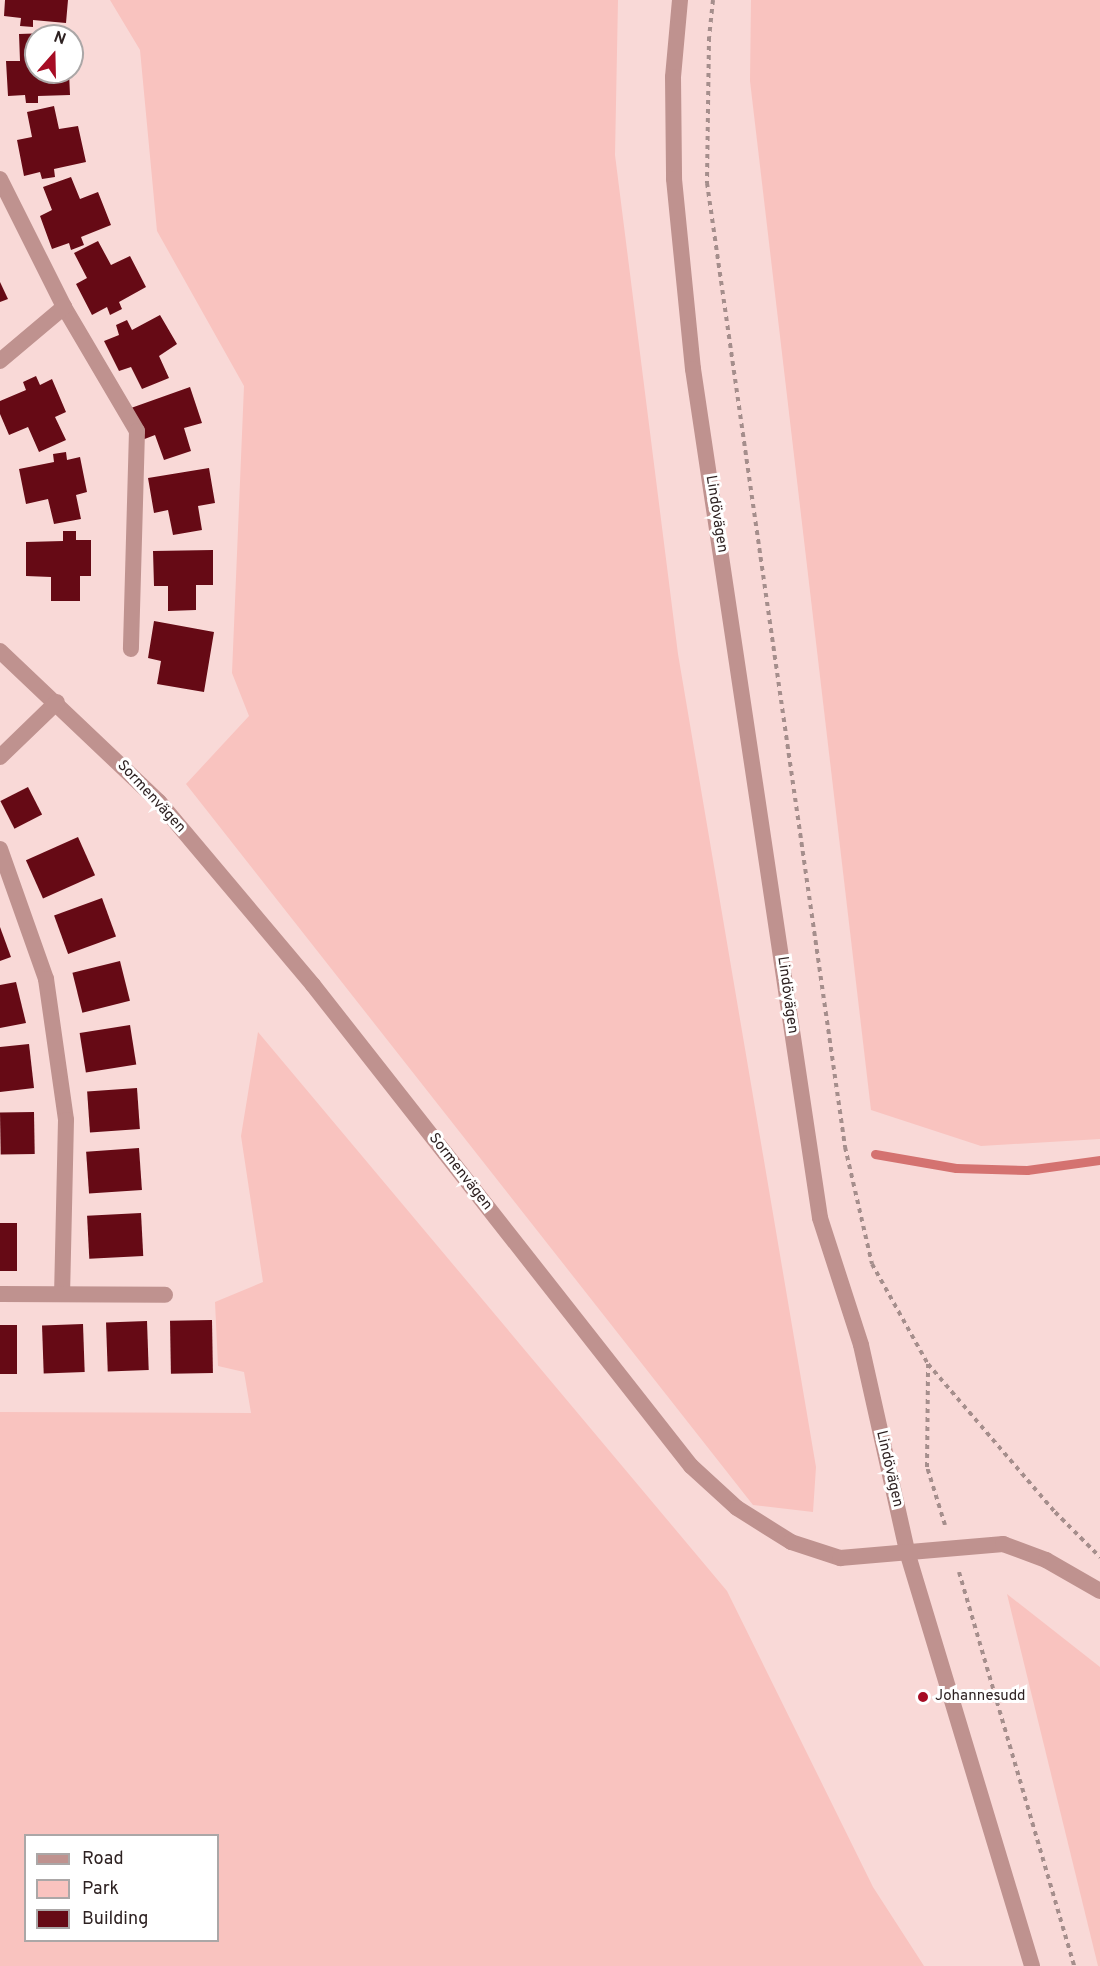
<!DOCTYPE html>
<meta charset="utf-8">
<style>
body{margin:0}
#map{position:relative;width:1100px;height:1966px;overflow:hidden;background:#f9d9d7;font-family:Overpass,sans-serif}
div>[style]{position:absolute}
.green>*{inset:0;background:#f9c3bf}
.stream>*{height:9px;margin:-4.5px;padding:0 4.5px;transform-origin:4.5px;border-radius:4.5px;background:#d47270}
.building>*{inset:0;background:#660a15;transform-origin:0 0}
.path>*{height:4px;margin-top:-2px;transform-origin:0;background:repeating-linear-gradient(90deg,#a58e8c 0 4.5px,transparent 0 9px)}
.minor>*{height:16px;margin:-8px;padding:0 8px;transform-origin:8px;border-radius:8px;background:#bf928f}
.dots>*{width:16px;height:16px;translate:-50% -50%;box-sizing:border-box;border:3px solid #fff;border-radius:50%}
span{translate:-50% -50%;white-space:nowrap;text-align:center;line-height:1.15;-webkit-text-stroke:6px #fff;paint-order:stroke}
.street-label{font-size:15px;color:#2e2222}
.poi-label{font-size:15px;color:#2e2222}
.left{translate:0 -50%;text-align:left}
.legend{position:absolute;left:24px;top:1834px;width:195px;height:108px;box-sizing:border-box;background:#fff;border:2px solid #aba7a7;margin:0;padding:8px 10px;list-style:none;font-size:18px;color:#2e2222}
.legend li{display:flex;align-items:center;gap:12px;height:30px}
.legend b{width:30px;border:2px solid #aba7a7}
.north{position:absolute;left:24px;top:24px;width:60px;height:60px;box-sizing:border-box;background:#fff;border:2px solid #aba7a7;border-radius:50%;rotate:20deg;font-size:16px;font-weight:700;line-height:24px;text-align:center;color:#2e2222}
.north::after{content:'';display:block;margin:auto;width:21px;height:27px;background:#a60c24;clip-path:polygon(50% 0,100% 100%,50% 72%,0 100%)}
</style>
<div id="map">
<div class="green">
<div style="clip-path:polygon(110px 0,618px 0,615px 155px,678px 654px,816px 1467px,813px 1512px,753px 1505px,186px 784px,249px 716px,232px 673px,244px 386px,157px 231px,140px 50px)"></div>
<div style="clip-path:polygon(751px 0,1100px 0,1100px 1139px,981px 1146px,871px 1110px,750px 81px)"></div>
<div style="clip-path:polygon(evenodd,258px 1032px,727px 1591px,873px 1887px,924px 1966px,0 1966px,0 1412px,251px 1413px,244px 1372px,218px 1366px,215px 1302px,263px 1282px,241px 1136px,258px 1032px,26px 1836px,218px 1836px,218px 1940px,26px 1940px,26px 1836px)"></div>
<div style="clip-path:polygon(1007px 1594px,1100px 1667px,1100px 1966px,1098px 1966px)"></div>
</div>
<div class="stream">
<div style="left:875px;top:1154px;width:82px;rotate:9.8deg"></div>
<div style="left:956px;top:1168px;width:71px;rotate:1.6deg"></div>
<div style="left:1027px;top:1170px;width:74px;rotate:-7.8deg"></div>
</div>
<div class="building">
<div style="clip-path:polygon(5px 0,68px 0,66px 23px,33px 20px,33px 27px,20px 26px,21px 18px,4px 16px)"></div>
<div style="clip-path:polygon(48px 33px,36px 36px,36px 72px,69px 72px,70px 95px,38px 96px,38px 103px,26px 103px,25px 95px,8px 96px,6px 61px,20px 61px,19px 34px)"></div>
<div style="clip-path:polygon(54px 106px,59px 129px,78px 126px,86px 162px,54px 169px,55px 177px,42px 179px,40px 172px,24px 176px,17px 140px,32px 137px,27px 112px)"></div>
<div style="clip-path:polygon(71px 177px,80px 199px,98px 192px,111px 225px,81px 237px,84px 245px,71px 250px,69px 243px,52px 249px,40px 216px,52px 210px,43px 187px)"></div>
<div style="clip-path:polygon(98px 241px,111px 265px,130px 256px,146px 287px,119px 302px,122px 309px,110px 315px,107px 307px,92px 315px,76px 284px,87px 278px,74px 253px)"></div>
<div style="clip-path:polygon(0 282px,8px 299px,0 302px)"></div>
<div style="clip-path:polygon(160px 315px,177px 344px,159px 356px,169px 378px,142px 389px,131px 367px,119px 371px,104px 341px,119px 335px,116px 325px,127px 320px,132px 330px)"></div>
<div style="clip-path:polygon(36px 376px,40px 385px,52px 379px,66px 412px,55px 417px,66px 440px,39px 452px,28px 427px,9px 435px,0 414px,0 401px,26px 390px,23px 382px)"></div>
<div style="clip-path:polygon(190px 387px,202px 423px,184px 428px,191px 451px,164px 460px,155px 435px,142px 440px,131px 408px)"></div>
<div style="clip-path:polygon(66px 452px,67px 460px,80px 457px,87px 492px,76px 495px,81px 519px,54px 524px,48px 499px,26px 504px,19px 469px,54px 462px,53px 454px)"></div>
<div style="clip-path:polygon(209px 468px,215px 503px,198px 506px,202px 530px,173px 535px,168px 510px,154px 513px,148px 478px)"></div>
<div style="clip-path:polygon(63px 531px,76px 531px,76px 540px,91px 540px,91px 576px,80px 576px,80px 601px,51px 601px,51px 577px,26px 576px,26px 542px,63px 541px)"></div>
<div style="clip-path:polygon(213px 550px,213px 585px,196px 585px,196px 610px,168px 611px,168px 586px,154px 586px,153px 551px)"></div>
<div style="clip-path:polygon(154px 621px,214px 632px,204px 692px,157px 684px,161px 661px,148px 658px)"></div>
<div style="left:28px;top:787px;width:31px;height:31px;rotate:63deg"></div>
<div style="left:78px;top:837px;width:42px;height:57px;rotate:66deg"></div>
<div style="left:102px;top:898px;width:41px;height:51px;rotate:70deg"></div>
<div style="clip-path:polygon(0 927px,11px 957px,0 961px)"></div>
<div style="left:120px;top:961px;width:41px;height:49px;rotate:76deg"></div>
<div style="clip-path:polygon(16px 982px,26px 1023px,0 1028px,0 985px)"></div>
<div style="left:130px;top:1025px;width:40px;height:51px;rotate:81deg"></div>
<div style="clip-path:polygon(29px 1044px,34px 1088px,0 1092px,0 1047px)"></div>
<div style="left:137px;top:1088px;width:41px;height:50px;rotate:86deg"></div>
<div style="left:34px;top:1112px;width:42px;height:34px;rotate:89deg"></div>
<div style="left:139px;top:1148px;width:42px;height:53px;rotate:86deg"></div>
<div style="left:141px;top:1213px;width:43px;height:54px;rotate:87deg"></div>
<div style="left:0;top:1223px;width:17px;height:48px"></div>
<div style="left:212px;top:1320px;width:53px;height:42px;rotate:89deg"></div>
<div style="left:147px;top:1321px;width:49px;height:41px;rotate:88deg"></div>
<div style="left:83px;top:1324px;width:48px;height:41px;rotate:88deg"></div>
<div style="left:0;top:1325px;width:17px;height:49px"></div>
</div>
<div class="path">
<div style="left:713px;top:0;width:37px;rotate:96deg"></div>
<div style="left:709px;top:37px;width:146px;rotate:90.8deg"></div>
<div style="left:707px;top:183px;width:974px;rotate:81.85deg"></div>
<div style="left:845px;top:1147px;width:120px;rotate:77deg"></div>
<div style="left:872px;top:1264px;width:115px;rotate:60.8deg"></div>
<div style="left:945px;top:1525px;width:61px;rotate:-107.2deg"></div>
<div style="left:927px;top:1467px;width:103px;rotate:-89.4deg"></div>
<div style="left:928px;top:1364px;width:195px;rotate:49.4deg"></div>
<div style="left:1055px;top:1512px;width:64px;rotate:45deg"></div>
<div style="left:959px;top:1572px;width:410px;rotate:73.7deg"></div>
</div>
<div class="minor">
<div style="left:680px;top:0;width:77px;rotate:95.2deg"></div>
<div style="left:673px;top:77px;width:102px;rotate:89.4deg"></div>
<div style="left:674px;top:179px;width:191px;rotate:84.3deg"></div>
<div style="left:693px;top:369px;width:858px;rotate:81.49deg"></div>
<div style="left:820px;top:1218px;width:133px;rotate:72.1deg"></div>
<div style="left:861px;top:1345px;width:215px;rotate:77.4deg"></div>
<div style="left:908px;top:1555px;width:429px;rotate:73.2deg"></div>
<div style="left:0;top:179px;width:143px;rotate:63.4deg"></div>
<div style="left:64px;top:307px;width:144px;rotate:59.5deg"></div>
<div style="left:137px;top:431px;width:218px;rotate:91.6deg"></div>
<div style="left:0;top:361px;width:84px;rotate:-40.2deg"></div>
<div style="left:0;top:651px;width:219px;rotate:43.5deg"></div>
<div style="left:159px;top:802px;width:239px;rotate:49.9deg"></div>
<div style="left:313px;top:985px;width:612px;rotate:51.84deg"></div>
<div style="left:691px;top:1466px;width:62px;rotate:42.4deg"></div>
<div style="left:737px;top:1508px;width:64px;rotate:32.2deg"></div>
<div style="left:791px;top:1542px;width:52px;rotate:18.1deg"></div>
<div style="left:840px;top:1558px;width:164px;rotate:-4.9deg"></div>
<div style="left:1003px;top:1544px;width:46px;rotate:20.4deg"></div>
<div style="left:1046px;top:1560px;width:62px;rotate:29.9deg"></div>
<div style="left:0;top:757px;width:79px;rotate:-44deg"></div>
<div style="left:0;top:849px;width:138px;rotate:70.5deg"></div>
<div style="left:46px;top:979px;width:142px;rotate:81.9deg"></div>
<div style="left:66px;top:1120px;width:174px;rotate:91.3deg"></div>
<div style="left:0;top:1294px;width:165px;rotate:0.3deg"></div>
</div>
<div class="dots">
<div style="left:923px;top:1697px;background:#a60c24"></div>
</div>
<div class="street-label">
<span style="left:716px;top:514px;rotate:81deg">Lindövägen</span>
<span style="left:151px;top:797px;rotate:47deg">Sormenvägen</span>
<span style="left:787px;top:995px;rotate:82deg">Lindövägen</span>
<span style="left:460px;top:1172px;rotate:52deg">Sormenvägen</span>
<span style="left:889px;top:1469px;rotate:77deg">Lindövägen</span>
</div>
<div class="poi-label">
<span class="left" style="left:935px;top:1697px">Johannesudd</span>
</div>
<ul class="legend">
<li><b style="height:8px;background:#bf928f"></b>Road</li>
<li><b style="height:16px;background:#f9c3bf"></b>Park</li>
<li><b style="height:16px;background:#660a15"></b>Building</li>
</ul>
<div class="north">N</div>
</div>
